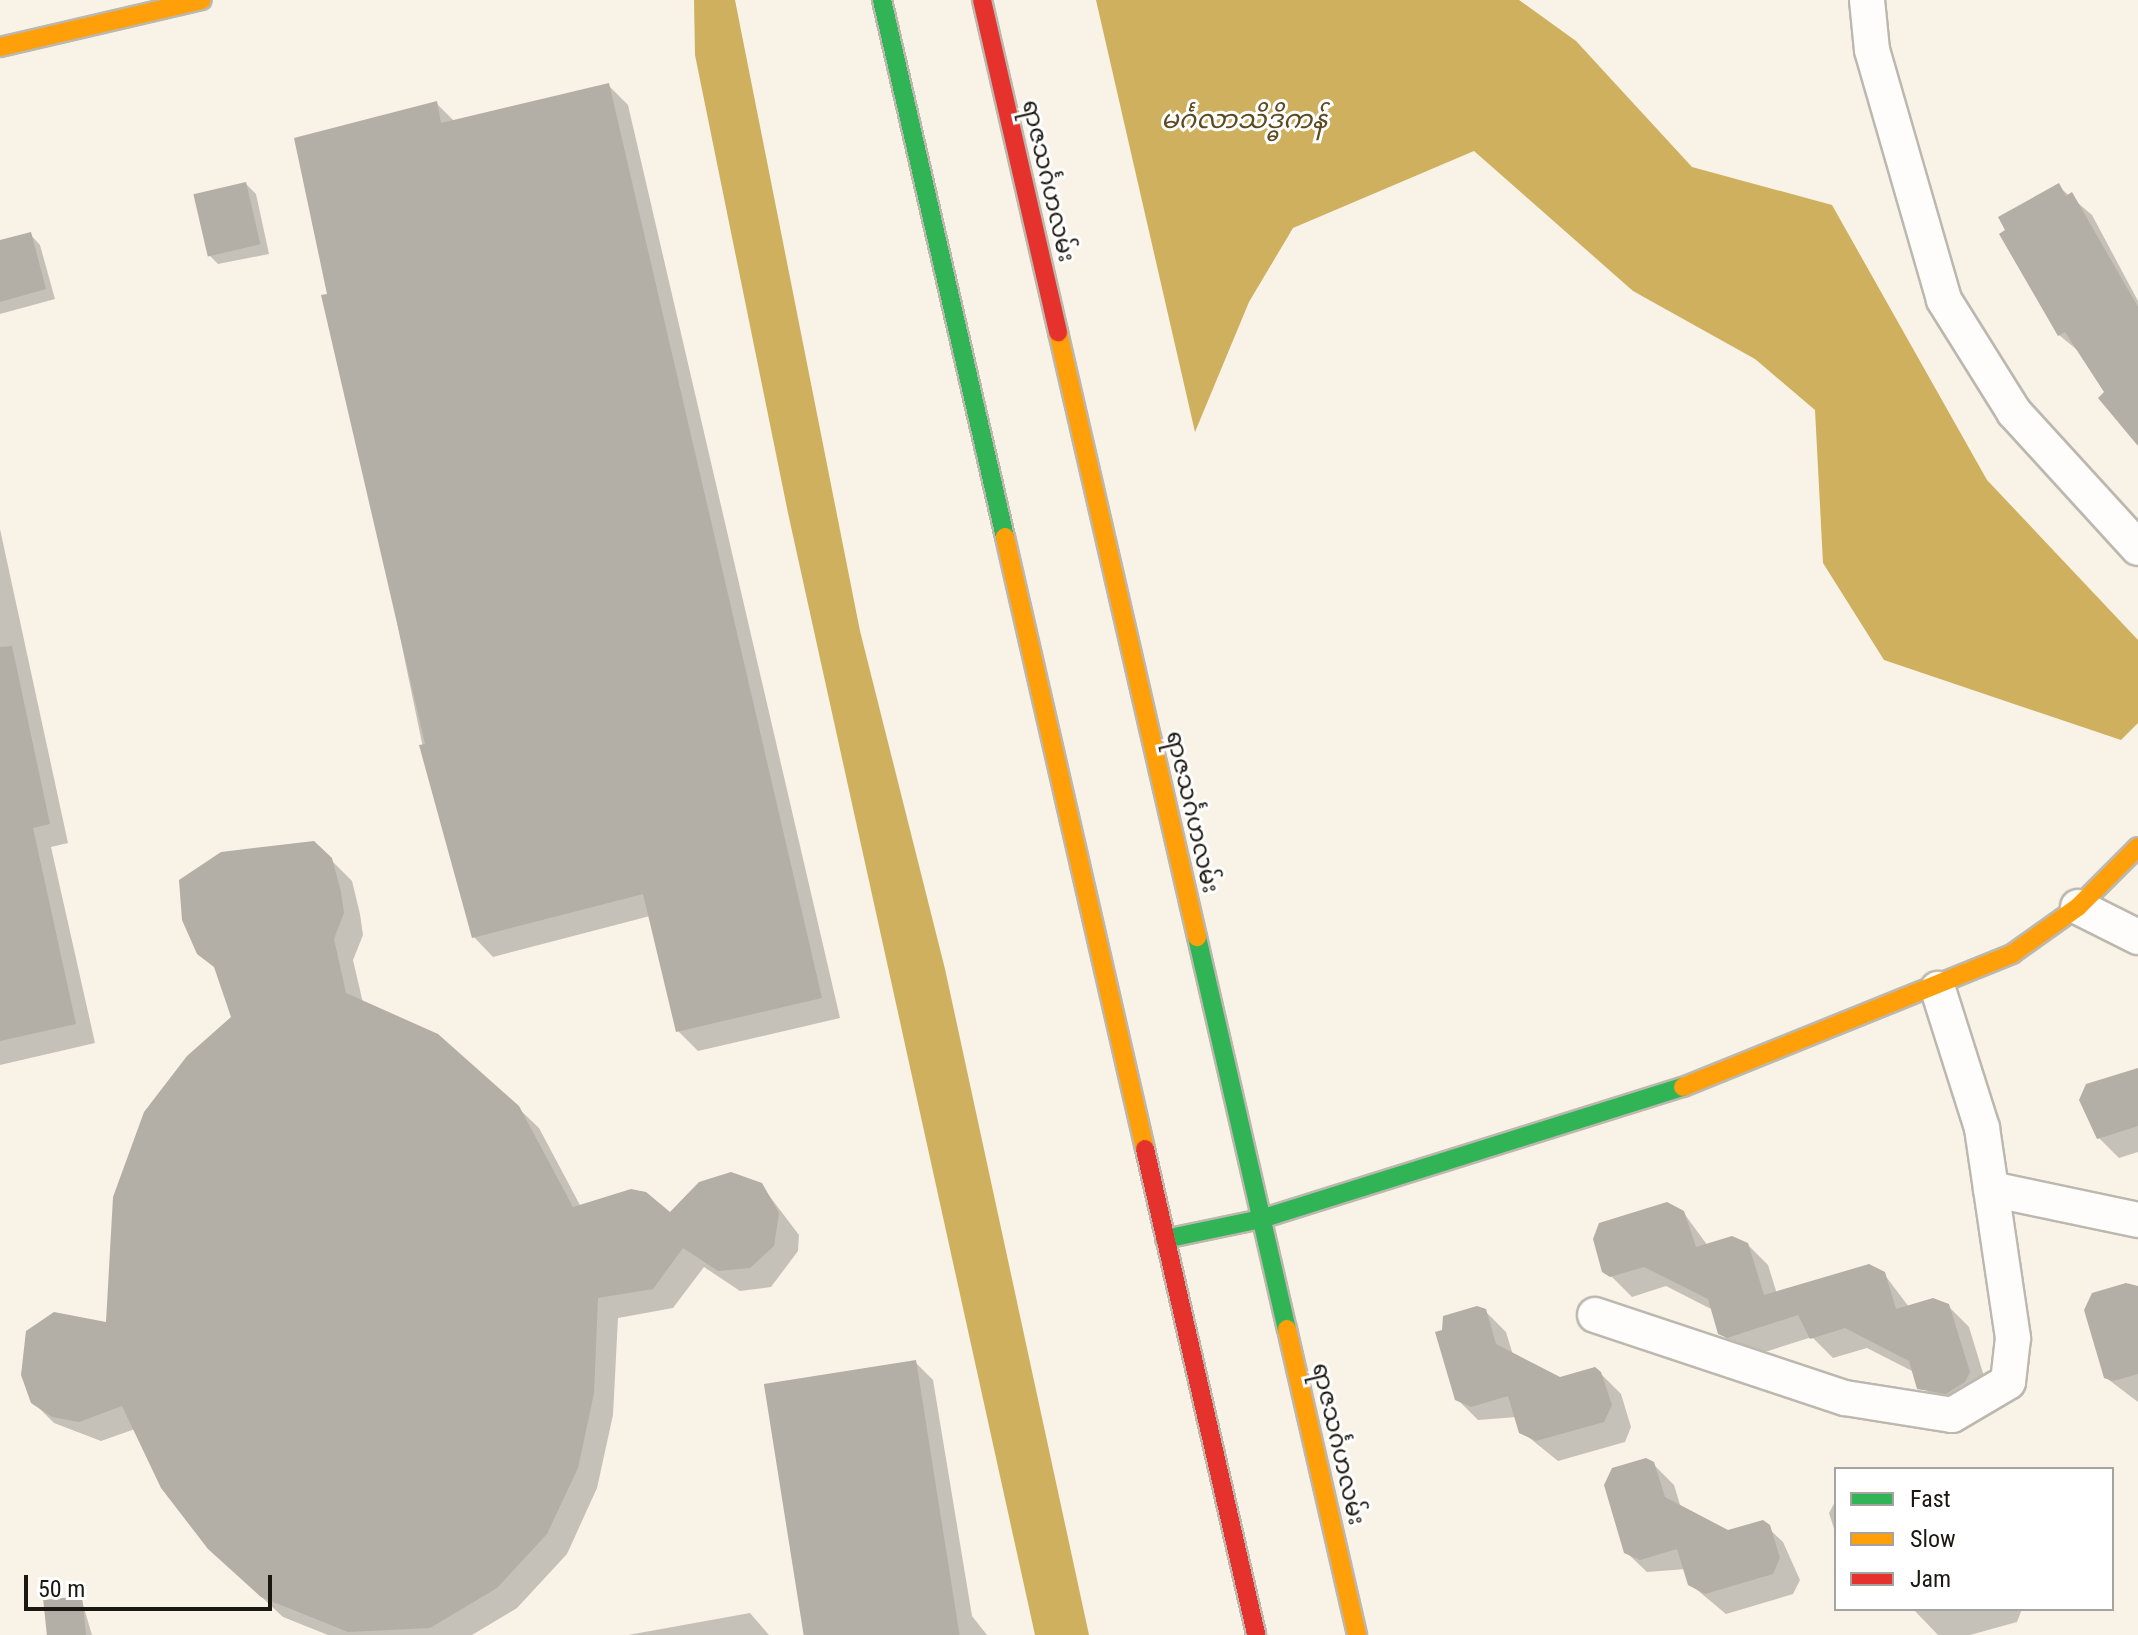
<!DOCTYPE html>
<meta charset="utf-8">
<style>
body{margin:0}
#map{position:relative;width:2138px;height:1635px;overflow:hidden;background:#f8f2e7;font-family:"Roboto Condensed","Noto Sans Myanmar",sans-serif}
div>[style]{position:absolute}
.water>*{inset:0;background:#cfb05e}
.shadow>*{inset:0;background:#0003}
.building>*{inset:0;background:#b3aea6;transform-origin:0 0}
.roads{filter:drop-shadow(2px 0 #bcb8af) drop-shadow(-2px 0 #bcb8af) drop-shadow(0 2px #bcb8af) drop-shadow(0 -2px #bcb8af)}
.street>*{height:34px;margin:-17px;padding:0 17px;transform-origin:17px;border-radius:17px;background:#fefdfb}
.fast>*{height:18px;margin:-9px;padding:0 9px;transform-origin:9px;border-radius:9px;background:#30b455}
.slow>*{height:18px;margin:-9px;padding:0 9px;transform-origin:9px;border-radius:9px;background:#ff9f0a}
.jam>*{height:18px;margin:-9px;padding:0 9px;transform-origin:9px;border-radius:9px;background:#e5322d}
span{translate:-50% -50%;white-space:nowrap;text-align:center;line-height:1.15;-webkit-text-stroke:6px #fff;paint-order:stroke}
.street-label{font-size:24px;color:#1b1811}
.water-label{font-size:26px;color:#5c4a20;font-style:italic}
.legend{position:absolute;left:1834px;top:1467px;width:280px;height:144px;box-sizing:border-box;background:#fff;border:2px solid #a4a3a0;margin:0;padding:10px 14px;list-style:none;font-size:24px;color:#1b1811}
.legend li{display:flex;align-items:center;gap:16px;height:40px}
.legend b{width:40px;border:2px solid #a4a3a0}
.scale{position:absolute;left:24px;top:1575px;width:248px;height:36px;box-sizing:border-box;border:4px solid #1b1811;border-top:0;padding-left:10px;font-size:24px;line-height:28px;white-space:nowrap;color:#1b1811;-webkit-text-stroke:6px #fff;paint-order:stroke}
</style>
<div id="map">
<div class="water">
<div style="clip-path:polygon(694px 0,735px 0,860px 631px,945px 969px,1089px 1635px,1035px 1635px,788px 513px,695px 55px)"></div>
<div style="clip-path:polygon(1096px 0,1519px 0,1576px 41px,1692px 167px,1832px 205px,1987px 480px,2138px 640px,2138px 723px,2121px 740px,1884px 660px,1823px 563px,1815px 410px,1755px 359px,1633px 291px,1474px 151px,1293px 228px,1249px 302px,1195px 432px)"></div>
</div>
<div class="shadow">
<div style="clip-path:polygon(608px 85px,628px 105px,840px 1018px,698px 1051px,678px 1031px,650px 916px,493px 957px,473px 936px,428px 772px,297px 140px,436px 103px,455px 122px)"></div>
<div style="clip-path:polygon(246px 184px,256px 194px,269px 254px,218px 264px,208px 254px)"></div>
<div style="clip-path:polygon(2058px 186px,2092px 215px,2138px 301px,2138px 443px,2082px 354px,2059px 335px)"></div>
<div style="clip-path:polygon(30px 234px,40px 245px,55px 299px,0 314px,0 243px)"></div>
<div style="clip-path:polygon(0 529px,68px 843px,51px 847px,95px 1043px,0 1065px)"></div>
<div style="clip-path:polygon(331px 860px,352px 881px,360px 914px,363px 935px,353px 960px,363px 1003px,517px 1107px,539px 1128px,581px 1207px,671px 1215px,761px 1185px,799px 1235px,798px 1251px,771px 1287px,740px 1291px,704px 1267px,673px 1308px,618px 1318px,613px 1415px,597px 1488px,567px 1554px,517px 1608px,472px 1635px,328px 1635px,283px 1617px,209px 1548px,135px 1429px,101px 1441px,54px 1423px,33px 1402px,108px 1325px,233px 1018px,218px 971px,199px 952px)"></div>
<div style="clip-path:polygon(2138px 1071px,2138px 1152px,2119px 1158px,2099px 1138px)"></div>
<div style="clip-path:polygon(1683px 1212px,1708px 1246px,1747px 1244px,1768px 1265px,1777px 1294px,1884px 1274px,1909px 1307px,1948px 1306px,1969px 1327px,1989px 1393px,1940px 1409px,1914px 1372px,1867px 1348px,1833px 1358px,1812px 1337px,1749px 1357px,1720px 1333px,1713px 1310px,1666px 1286px,1632px 1297px,1611px 1276px)"></div>
<div style="clip-path:polygon(2138px 1293px,2138px 1402px,2105px 1377px)"></div>
<div style="clip-path:polygon(1485px 1311px,1506px 1332px,1513px 1355px,1560px 1379px,1600px 1373px,1621px 1394px,1631px 1427px,1625px 1442px,1558px 1461px,1521px 1431px,1517px 1417px,1478px 1420px,1457px 1399px)"></div>
<div style="clip-path:polygon(916px 1363px,933px 1380px,972px 1616px,987px 1635px,812px 1635px)"></div>
<div style="clip-path:polygon(1653px 1464px,1674px 1485px,1681px 1508px,1728px 1532px,1762px 1522px,1783px 1542px,1800px 1580px,1793px 1594px,1726px 1614px,1690px 1584px,1686px 1569px,1647px 1572px,1626px 1552px)"></div>
<div style="clip-path:polygon(1836px 1500px,1836px 1535px,1829px 1513px)"></div>
<div style="clip-path:polygon(81px 1598px,92px 1635px,49px 1635px)"></div>
<div style="clip-path:polygon(1913px 1609px,2022px 1609px,2017px 1622px,1970px 1635px,1938px 1635px)"></div>
<div style="clip-path:polygon(750px 1613px,769px 1635px,628px 1635px)"></div>
</div>
<div class="building">
<div style="clip-path:polygon(609px 83px,822px 998px,676px 1032px,643px 894px,472px 938px,419px 745px,425px 744px,321px 295px,327px 294px,294px 138px,437px 101px,441px 123px)"></div>
<div style="left:246px;top:182px;width:64px;height:54px;rotate:77deg"></div>
<div style="clip-path:polygon(2059px 183px,2066px 196px,2072px 192px,2138px 307px,2138px 446px,2098px 398px,2104px 392px,2065px 332px,2058px 336px,1999px 234px,2005px 230px,1998px 217px)"></div>
<div style="clip-path:polygon(31px 232px,46px 289px,0 302px,0 240px)"></div>
<div style="clip-path:polygon(12px 646px,50px 824px,33px 828px,76px 1024px,0 1041px,0 647px)"></div>
<div style="clip-path:polygon(314px 841px,332px 858px,341px 892px,344px 913px,334px 939px,346px 993px,438px 1034px,519px 1106px,573px 1207px,631px 1189px,646px 1192px,670px 1212px,699px 1182px,731px 1172px,762px 1183px,779px 1213px,774px 1246px,750px 1268px,718px 1271px,683px 1248px,653px 1289px,598px 1298px,594px 1393px,578px 1468px,547px 1534px,497px 1588px,430px 1628px,348px 1632px,261px 1597px,208px 1549px,161px 1488px,122px 1406px,79px 1422px,52px 1417px,31px 1403px,21px 1375px,26px 1331px,54px 1312px,106px 1322px,113px 1197px,144px 1112px,187px 1056px,231px 1017px,214px 967px,197px 954px,182px 920px,179px 880px,221px 852px)"></div>
<div style="clip-path:polygon(2138px 1068px,2138px 1126px,2097px 1139px,2079px 1100px,2086px 1084px)"></div>
<div style="clip-path:polygon(1667px 1202px,1684px 1211px,1696px 1247px,1732px 1236px,1748px 1243px,1764px 1295px,1869px 1264px,1885px 1272px,1896px 1309px,1933px 1298px,1949px 1304px,1970px 1372px,1965px 1382px,1946px 1394px,1917px 1389px,1909px 1361px,1845px 1328px,1810px 1339px,1798px 1315px,1727px 1338px,1718px 1334px,1708px 1299px,1644px 1267px,1610px 1277px,1602px 1272px,1593px 1239px,1599px 1223px)"></div>
<div style="clip-path:polygon(2126px 1283px,2138px 1286px,2138px 1374px,2113px 1381px,2104px 1378px,2084px 1310px,2092px 1293px)"></div>
<div style="clip-path:polygon(1477px 1306px,1486px 1309px,1496px 1344px,1560px 1377px,1595px 1367px,1601px 1372px,1612px 1405px,1604px 1422px,1536px 1441px,1519px 1433px,1508px 1396px,1471px 1407px,1455px 1400px,1435px 1332px,1442px 1330px,1443px 1316px)"></div>
<div style="left:916px;top:1360px;width:279px;height:154px;rotate:81deg"></div>
<div style="clip-path:polygon(1646px 1458px,1654px 1462px,1665px 1497px,1728px 1530px,1763px 1520px,1770px 1525px,1780px 1558px,1773px 1574px,1705px 1594px,1688px 1585px,1677px 1549px,1640px 1560px,1624px 1553px,1604px 1485px,1612px 1468px)"></div>
<div style="left:82px;top:1596px;width:39px;height:39px;rotate:84deg"></div>
</div>
<div class="roads">
<div class="street">
<div style="left:1867px;top:0;width:50px;rotate:84.3deg"></div>
<div style="left:1872px;top:50px;width:260px;rotate:73.9deg"></div>
<div style="left:1944px;top:300px;width:132px;rotate:58deg"></div>
<div style="left:2014px;top:412px;width:184px;rotate:47.6deg"></div>
<div style="left:2078px;top:907px;width:67px;rotate:26.6deg"></div>
<div style="left:1991px;top:1189px;width:150px;rotate:11.9deg"></div>
<div style="left:1595px;top:1315px;width:263px;rotate:18.4deg"></div>
<div style="left:1845px;top:1398px;width:108px;rotate:9deg"></div>
<div style="left:1952px;top:1415px;width:65px;rotate:-30.5deg"></div>
<div style="left:2008px;top:1382px;width:44px;rotate:-83.5deg"></div>
<div style="left:2013px;top:1338px;width:212px;rotate:-98.4deg"></div>
<div style="left:1982px;top:1128px;width:146px;rotate:-107.6deg"></div>
</div>
<div class="fast">
<div style="left:882px;top:0;width:551px;rotate:77.1deg"></div>
<div style="left:1197px;top:937px;width:402px;rotate:77.1deg"></div>
<div style="left:1165px;top:1239px;width:98px;rotate:-11.8deg"></div>
<div style="left:1261px;top:1219px;width:442px;rotate:-17.4deg"></div>
</div>
<div class="slow">
<div style="left:0;top:47px;width:207px;rotate:-13.1deg"></div>
<div style="left:1058px;top:332px;width:621px;rotate:77.06deg"></div>
<div style="left:1005px;top:537px;width:628px;rotate:77.11deg"></div>
<div style="left:1683px;top:1087px;width:355px;rotate:-22deg"></div>
<div style="left:2012px;top:954px;width:81px;rotate:-35.5deg"></div>
<div style="left:2078px;top:907px;width:85px;rotate:-45deg"></div>
<div style="left:1287px;top:1329px;width:314px;rotate:77.1deg"></div>
</div>
<div class="jam">
<div style="left:982px;top:0;width:341px;rotate:77.1deg"></div>
<div style="left:1145px;top:1149px;width:499px;rotate:77.1deg"></div>
</div>
</div>
<div class="street-label">
<span style="left:1048px;top:181px;rotate:77deg">ရာဇသင်္ဂဟလမ်း</span>
<span style="left:1192px;top:812px;rotate:77deg">ရာဇသင်္ဂဟလမ်း</span>
<span style="left:1338px;top:1444px;rotate:77deg">ရာဇသင်္ဂဟလမ်း</span>
</div>
<div class="water-label">
<span style="left:1244px;top:120px">မင်္ဂလာသိဒ္ဓိကန်</span>
</div>
<ul class="legend">
<li><b style="height:10px;background:#30b455"></b>Fast</li>
<li><b style="height:10px;background:#ff9f0a"></b>Slow</li>
<li><b style="height:10px;background:#e5322d"></b>Jam</li>
</ul>
<div class="scale">50 m</div>
</div>
